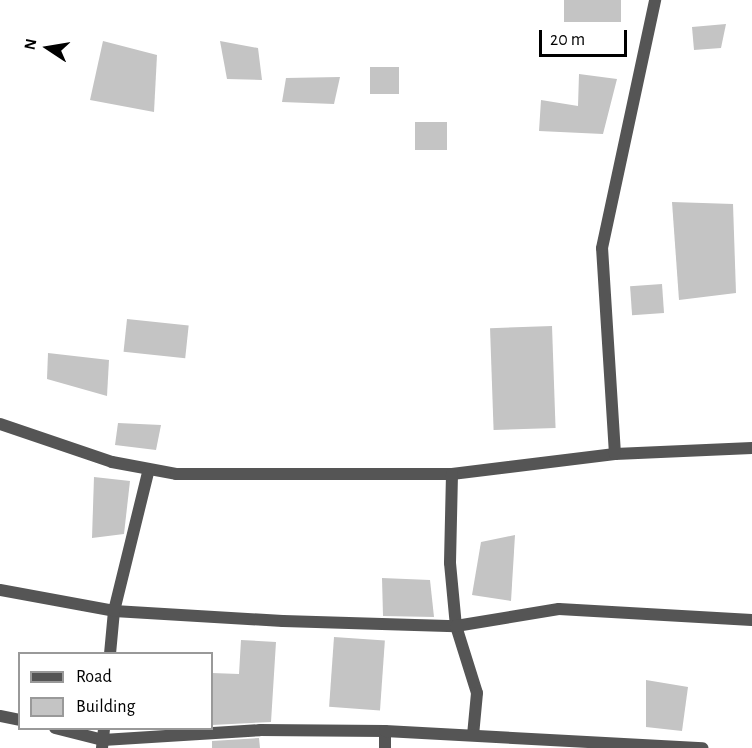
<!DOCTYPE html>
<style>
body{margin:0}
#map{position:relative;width:752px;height:748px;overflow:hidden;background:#fff;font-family:"Alegreya Sans",sans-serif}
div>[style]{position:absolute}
.building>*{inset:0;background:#c4c4c4;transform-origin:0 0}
.minor>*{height:12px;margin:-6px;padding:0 6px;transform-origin:6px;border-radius:6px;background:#555}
span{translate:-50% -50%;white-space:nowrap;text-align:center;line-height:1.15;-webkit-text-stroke:4.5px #fff;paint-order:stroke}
.legend{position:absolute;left:18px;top:652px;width:195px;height:78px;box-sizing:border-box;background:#fff;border:2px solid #999;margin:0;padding:8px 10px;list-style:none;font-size:18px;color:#000}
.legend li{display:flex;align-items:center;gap:12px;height:30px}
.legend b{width:30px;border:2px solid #999}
.north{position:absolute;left:18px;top:18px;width:60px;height:60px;-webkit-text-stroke:4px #fff;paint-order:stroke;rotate:282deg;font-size:16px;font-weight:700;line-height:24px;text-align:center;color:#000}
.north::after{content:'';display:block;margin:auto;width:21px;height:27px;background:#000;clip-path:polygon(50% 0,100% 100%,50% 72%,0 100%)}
.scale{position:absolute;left:539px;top:30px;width:88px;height:27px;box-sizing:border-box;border:3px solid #000;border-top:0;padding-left:8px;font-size:18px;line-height:21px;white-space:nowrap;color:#000;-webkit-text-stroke:4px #fff;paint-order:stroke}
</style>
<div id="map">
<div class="building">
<div style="left:564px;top:0;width:57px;height:22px"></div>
<div style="clip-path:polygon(726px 24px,721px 48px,694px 50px,692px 27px)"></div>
<div style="clip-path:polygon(103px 41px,157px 55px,154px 112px,90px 100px)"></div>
<div style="clip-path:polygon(220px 41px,258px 48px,262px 80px,227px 79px)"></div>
<div style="left:370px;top:67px;width:29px;height:27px"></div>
<div style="clip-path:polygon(579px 74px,617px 79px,603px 134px,539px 131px,541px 100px,578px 106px)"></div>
<div style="clip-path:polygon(340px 77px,334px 104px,282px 102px,286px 78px)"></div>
<div style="left:415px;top:122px;width:32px;height:28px"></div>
<div style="clip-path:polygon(672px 202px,733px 204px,736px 293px,679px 300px)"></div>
<div style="left:662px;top:284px;width:29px;height:32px;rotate:86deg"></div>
<div style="left:127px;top:319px;width:62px;height:33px;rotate:6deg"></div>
<div style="left:552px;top:326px;width:102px;height:62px;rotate:88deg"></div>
<div style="clip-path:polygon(48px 353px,109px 360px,107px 396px,47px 379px)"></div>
<div style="clip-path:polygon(118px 423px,161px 425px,156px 450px,115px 445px)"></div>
<div style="clip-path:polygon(94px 477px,130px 481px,124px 534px,92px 538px)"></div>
<div style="clip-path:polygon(515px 535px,511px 601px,472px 595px,481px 542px)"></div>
<div style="clip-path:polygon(382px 578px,430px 580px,434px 617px,383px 616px)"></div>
<div style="left:334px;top:637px;width:51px;height:70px;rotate:4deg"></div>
<div style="clip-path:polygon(241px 640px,276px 642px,271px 722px,212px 725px,212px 673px,239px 674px)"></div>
<div style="clip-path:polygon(646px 680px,688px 687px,682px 731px,646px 727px)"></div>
<div style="clip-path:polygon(259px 738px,260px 748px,212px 748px,212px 741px)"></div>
</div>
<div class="minor">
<div style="left:0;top:424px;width:118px;rotate:18.7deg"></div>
<div style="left:112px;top:462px;width:65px;rotate:10.6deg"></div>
<div style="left:176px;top:474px;width:276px"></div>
<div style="left:452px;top:474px;width:164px;rotate:-7deg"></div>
<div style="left:615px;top:454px;width:137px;rotate:-2.5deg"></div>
<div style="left:615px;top:454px;width:206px;rotate:-93.6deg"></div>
<div style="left:602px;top:248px;width:254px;rotate:-77.9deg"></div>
<div style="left:452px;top:474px;width:89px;rotate:91.3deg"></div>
<div style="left:450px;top:563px;width:63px;rotate:84.6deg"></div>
<div style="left:456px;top:626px;width:70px;rotate:72.6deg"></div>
<div style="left:477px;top:693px;width:42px;rotate:95.4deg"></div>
<div style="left:0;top:590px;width:116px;rotate:10.4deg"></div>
<div style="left:114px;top:611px;width:169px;rotate:3.4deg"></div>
<div style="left:283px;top:621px;width:173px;rotate:1.7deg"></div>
<div style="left:456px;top:626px;width:104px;rotate:-9.4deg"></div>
<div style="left:559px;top:609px;width:193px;rotate:3.3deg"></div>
<div style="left:110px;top:654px;width:43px;rotate:-84.7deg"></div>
<div style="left:114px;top:611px;width:146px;rotate:-76.2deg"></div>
<div style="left:0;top:716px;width:20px;rotate:11deg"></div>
<div style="left:55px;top:728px;width:49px;rotate:14deg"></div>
<div style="left:103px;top:740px;width:157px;rotate:-3.6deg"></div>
<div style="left:260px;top:730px;width:125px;rotate:0.5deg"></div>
<div style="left:102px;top:748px;width:20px;rotate:-84deg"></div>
<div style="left:385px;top:748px;width:17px;rotate:-90deg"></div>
<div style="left:385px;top:731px;width:318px;rotate:3.1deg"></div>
</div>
<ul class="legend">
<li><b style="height:8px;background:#555"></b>Road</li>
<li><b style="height:16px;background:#c4c4c4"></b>Building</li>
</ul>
<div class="north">N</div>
<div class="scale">20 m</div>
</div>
